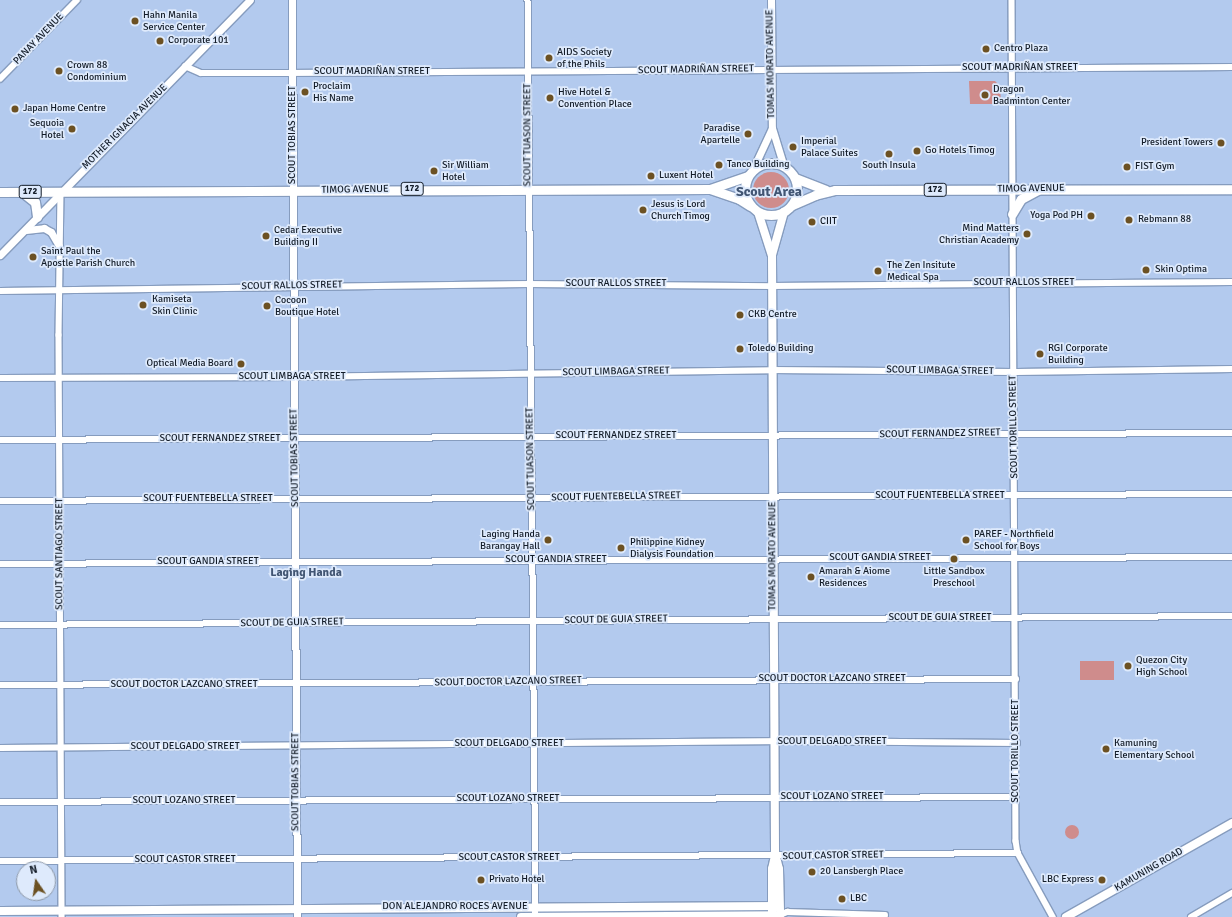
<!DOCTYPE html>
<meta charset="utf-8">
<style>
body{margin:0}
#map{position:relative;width:1232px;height:917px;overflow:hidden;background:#b3caee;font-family:Signika,sans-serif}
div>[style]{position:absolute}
.green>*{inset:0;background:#cf8c8c;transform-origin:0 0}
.round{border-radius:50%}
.roads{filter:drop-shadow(1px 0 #869cbe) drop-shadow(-1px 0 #869cbe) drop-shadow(0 1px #869cbe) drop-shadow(0 -1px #869cbe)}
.minor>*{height:5.5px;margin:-2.75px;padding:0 2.75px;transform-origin:2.75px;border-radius:2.75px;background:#fff}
.tertiary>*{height:7px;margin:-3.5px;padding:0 3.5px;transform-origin:3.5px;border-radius:3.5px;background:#fff}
.secondary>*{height:8px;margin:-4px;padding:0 4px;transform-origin:4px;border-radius:4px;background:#fff}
.primary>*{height:9px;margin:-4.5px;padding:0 4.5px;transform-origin:4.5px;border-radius:4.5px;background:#fff}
.primary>.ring{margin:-4.5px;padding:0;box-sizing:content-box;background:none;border:9px solid #fff;border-radius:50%}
.dots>*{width:11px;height:11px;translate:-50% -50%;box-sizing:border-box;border:2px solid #deeafc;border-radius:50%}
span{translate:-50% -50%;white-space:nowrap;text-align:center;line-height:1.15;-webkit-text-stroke:3.5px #deeafc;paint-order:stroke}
.shield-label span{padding:1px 3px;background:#deeafc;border:1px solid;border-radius:3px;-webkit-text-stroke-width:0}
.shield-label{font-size:9px;color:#131c28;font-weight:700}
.poi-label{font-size:10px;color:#131c28}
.left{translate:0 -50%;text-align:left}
.right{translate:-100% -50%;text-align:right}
.street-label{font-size:10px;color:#131c28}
.quarter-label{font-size:12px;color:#415573;font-weight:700}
.district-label{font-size:14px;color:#415573;font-weight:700}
.north{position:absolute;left:16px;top:861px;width:40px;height:40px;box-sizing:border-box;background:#deeafc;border:1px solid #8d98a7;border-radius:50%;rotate:347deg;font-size:11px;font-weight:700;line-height:16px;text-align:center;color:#131c28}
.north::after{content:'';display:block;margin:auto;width:14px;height:18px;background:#6c5123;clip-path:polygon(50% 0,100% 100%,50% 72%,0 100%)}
</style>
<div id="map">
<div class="green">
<div style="clip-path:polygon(969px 81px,995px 81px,1000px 86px,1001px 104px,970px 104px)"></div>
<div class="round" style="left:753px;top:172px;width:36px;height:36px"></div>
<div style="left:1114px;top:661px;width:19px;height:34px;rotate:90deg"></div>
<div class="round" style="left:1065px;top:825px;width:14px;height:14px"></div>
</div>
<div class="roads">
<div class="minor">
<div style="left:528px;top:0;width:917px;rotate:89.5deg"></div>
<div style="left:1012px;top:0;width:841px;rotate:89.73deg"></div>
<div style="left:1016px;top:841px;width:12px;rotate:81deg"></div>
<div style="left:1018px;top:853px;width:73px;rotate:61.3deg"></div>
<div style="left:185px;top:66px;width:17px;rotate:24deg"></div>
<div style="left:201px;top:73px;width:83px"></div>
<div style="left:284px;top:73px;width:948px;rotate:-0.36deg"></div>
<div style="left:0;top:79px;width:110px;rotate:-45.7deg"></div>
<div style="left:61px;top:192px;width:143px;rotate:90.8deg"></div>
<div style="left:59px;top:335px;width:582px;rotate:89.7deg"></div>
<div style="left:0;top:291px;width:529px;rotate:-0.76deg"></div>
<div style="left:529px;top:284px;width:243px;rotate:0.5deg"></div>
<div style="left:772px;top:286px;width:460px;rotate:-0.5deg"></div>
<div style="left:0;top:378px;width:294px;rotate:-0.2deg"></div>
<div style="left:294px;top:377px;width:478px;rotate:-0.8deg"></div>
<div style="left:772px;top:370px;width:241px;rotate:0.5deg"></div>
<div style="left:1013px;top:372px;width:219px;rotate:-0.8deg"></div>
<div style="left:0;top:440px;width:1232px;rotate:-0.33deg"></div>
<div style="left:0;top:501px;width:1232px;rotate:-0.33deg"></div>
<div style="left:0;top:564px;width:1232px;rotate:-0.33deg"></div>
<div style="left:0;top:625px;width:1232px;rotate:-0.42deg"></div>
<div style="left:0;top:685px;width:1016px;rotate:-0.34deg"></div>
<div style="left:0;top:748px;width:788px;rotate:-0.51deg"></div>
<div style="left:788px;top:741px;width:229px;rotate:0.5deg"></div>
<div style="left:0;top:802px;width:1016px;rotate:-0.28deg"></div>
<div style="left:0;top:861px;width:1018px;rotate:-0.45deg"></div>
<div style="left:780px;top:915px;width:8px;rotate:-23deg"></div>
<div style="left:787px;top:912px;width:98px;rotate:1.8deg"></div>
<div style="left:1191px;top:917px;width:48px;rotate:-30.3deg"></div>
</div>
<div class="tertiary">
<div style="left:292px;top:0;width:917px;rotate:89.69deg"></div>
<div style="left:771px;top:0;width:128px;rotate:89.6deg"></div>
<div style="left:772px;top:128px;width:41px;rotate:72.9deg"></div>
<div style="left:752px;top:171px;width:47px;rotate:-65.1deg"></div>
<div style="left:26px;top:230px;width:18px;rotate:-6deg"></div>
<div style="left:44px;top:228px;width:8px;rotate:30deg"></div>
<div style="left:51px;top:232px;width:16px;rotate:60deg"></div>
<div style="left:0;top:255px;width:357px;rotate:-45.6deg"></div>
</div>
<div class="secondary">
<div style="left:758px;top:212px;width:46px;rotate:72.3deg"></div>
<div style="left:772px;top:256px;width:600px;rotate:89.71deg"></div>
<div style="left:775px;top:856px;width:13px;rotate:103deg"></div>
<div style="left:772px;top:869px;width:48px;rotate:90deg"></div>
<div style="left:772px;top:255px;width:45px;rotate:-74.4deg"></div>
<div style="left:776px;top:857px;width:12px;rotate:76deg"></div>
<div style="left:779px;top:869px;width:42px;rotate:88.6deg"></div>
<div style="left:0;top:911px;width:779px;rotate:-0.37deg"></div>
<div style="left:521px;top:917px;width:259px;rotate:-0.4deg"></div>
<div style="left:1066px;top:917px;width:191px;rotate:-29.5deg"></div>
</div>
<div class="primary">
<div class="ring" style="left:745px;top:163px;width:43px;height:43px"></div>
<div style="left:795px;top:178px;width:33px;rotate:21deg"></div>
<div style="left:710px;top:189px;width:40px;rotate:-18.9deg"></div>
<div style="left:0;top:192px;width:710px;rotate:-0.24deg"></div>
<div style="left:710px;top:189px;width:31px;rotate:19deg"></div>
<div style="left:739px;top:199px;width:13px;rotate:32deg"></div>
<div style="left:22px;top:192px;width:16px;rotate:38deg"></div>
<div style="left:35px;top:202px;width:15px;rotate:82deg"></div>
<div style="left:792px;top:205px;width:25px;rotate:-23deg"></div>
<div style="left:815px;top:195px;width:21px;rotate:-14deg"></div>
<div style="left:835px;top:190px;width:397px;rotate:-0.1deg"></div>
<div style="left:1012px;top:214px;width:17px;rotate:-59deg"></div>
<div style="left:1021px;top:199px;width:19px;rotate:-28deg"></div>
</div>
</div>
<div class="dots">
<div style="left:135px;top:21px;background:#6c5123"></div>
<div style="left:160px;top:41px;background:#6c5123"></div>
<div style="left:986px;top:49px;background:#6c5123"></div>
<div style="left:549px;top:58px;background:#6c5123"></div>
<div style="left:59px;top:71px;background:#6c5123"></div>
<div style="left:305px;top:92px;background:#6c5123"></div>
<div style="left:985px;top:95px;background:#6c5123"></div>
<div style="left:550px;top:98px;background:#6c5123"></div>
<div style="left:15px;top:109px;background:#6c5123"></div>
<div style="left:72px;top:129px;background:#6c5123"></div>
<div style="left:748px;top:134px;background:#6c5123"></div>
<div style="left:1221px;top:143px;background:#6c5123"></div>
<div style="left:793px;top:147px;background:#6c5123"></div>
<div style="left:917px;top:151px;background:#6c5123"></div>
<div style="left:889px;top:154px;background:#6c5123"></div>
<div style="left:719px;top:165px;background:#6c5123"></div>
<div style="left:1127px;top:167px;background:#6c5123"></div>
<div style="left:434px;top:171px;background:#6c5123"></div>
<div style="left:651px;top:176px;background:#6c5123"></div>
<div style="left:643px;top:210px;background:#6c5123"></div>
<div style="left:1091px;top:216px;background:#6c5123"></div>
<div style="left:1129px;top:220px;background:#6c5123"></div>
<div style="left:812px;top:222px;background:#6c5123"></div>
<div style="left:1027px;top:234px;background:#6c5123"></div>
<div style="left:266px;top:236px;background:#6c5123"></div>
<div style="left:33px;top:257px;background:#6c5123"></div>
<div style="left:1146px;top:270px;background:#6c5123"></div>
<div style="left:878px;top:271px;background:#6c5123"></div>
<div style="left:143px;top:305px;background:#6c5123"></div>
<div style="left:267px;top:306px;background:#6c5123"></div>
<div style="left:740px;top:315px;background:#6c5123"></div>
<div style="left:740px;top:349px;background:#6c5123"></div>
<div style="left:1040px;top:354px;background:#6c5123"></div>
<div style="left:241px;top:364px;background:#6c5123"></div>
<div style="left:548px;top:540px;background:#6c5123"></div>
<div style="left:966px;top:540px;background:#6c5123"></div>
<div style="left:621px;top:548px;background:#6c5123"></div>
<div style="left:954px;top:559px;background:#6c5123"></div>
<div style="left:811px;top:577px;background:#6c5123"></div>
<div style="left:1128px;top:666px;background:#6c5123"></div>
<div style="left:1106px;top:749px;background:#6c5123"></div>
<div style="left:812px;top:872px;background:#6c5123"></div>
<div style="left:481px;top:880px;background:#6c5123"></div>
<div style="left:1102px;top:880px;background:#6c5123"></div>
<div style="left:842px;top:899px;background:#6c5123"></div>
</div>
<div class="shield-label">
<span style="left:412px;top:189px">172</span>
<span style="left:935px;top:190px">172</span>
<span style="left:30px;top:192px">172</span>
</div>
<div class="poi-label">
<span class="left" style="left:143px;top:21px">Hahn Manila<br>Service Center</span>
<span class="left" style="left:168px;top:41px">Corporate 101</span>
<span class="left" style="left:994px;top:49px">Centro Plaza</span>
<span class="left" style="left:557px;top:58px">AIDS Society<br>of the Phils</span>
<span class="left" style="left:67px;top:71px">Crown 88<br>Condominium</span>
<span class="left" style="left:313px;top:92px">Proclaim<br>His Name</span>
<span class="left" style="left:993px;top:95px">Dragon<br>Badminton Center</span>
<span class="left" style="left:558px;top:98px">Hive Hotel &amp;<br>Convention Place</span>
<span class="left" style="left:23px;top:109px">Japan Home Centre</span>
<span class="right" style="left:64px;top:129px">Sequoia<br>Hotel</span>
<span class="right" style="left:740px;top:134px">Paradise<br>Apartelle</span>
<span class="left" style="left:801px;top:147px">Imperial<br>Palace Suites</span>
<span class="right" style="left:1213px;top:143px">President Towers</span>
<span class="left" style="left:925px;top:151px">Go Hotels Timog</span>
<span class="left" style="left:442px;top:171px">Sir William<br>Hotel</span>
<span class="left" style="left:727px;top:165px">Tanco Building</span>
<span style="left:889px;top:166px">South Insula</span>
<span class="left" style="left:1135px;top:167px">FIST Gym</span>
<span class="left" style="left:659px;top:176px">Luxent Hotel</span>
<span class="left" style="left:651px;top:210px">Jesus is Lord<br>Church Timog</span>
<span class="right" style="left:1083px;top:216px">Yoga Pod PH</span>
<span class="left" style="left:1138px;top:220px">Rebmann 88</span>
<span class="left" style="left:820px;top:222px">CIIT</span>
<span class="right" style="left:1019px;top:234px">Mind Matters<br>Christian Academy</span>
<span class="left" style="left:274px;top:236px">Cedar Executive<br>Building II</span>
<span class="left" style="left:41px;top:257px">Saint Paul the<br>Apostle Parish Church</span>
<span class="left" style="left:887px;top:271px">The Zen Insitute<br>Medical Spa</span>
<span class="left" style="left:1155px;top:270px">Skin Optima</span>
<span class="left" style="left:152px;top:305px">Kamiseta<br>Skin Clinic</span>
<span class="left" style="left:275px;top:306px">Cocoon<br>Boutique Hotel</span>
<span class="left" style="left:748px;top:315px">CKB Centre</span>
<span class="left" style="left:1048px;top:354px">RGI Corporate<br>Building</span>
<span class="left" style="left:748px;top:349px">Toledo Building</span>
<span class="right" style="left:233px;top:364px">Optical Media Board</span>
<span class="right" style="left:540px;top:540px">Laging Handa<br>Barangay Hall</span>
<span class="left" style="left:974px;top:540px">PAREF - Northfield<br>School for Boys</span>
<span class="left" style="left:630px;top:548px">Philippine Kidney<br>Dialysis Foundation</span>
<span class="left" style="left:819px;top:577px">Amarah &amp; Aiome<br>Residences</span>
<span style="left:954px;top:577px">Little Sandbox<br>Preschool</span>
<span class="left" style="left:1136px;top:666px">Quezon City<br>High School</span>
<span class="left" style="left:1114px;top:749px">Kamuning<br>Elementary School</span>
<span class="left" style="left:820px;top:872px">20 Lansbergh Place</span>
<span class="left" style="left:489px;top:880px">Privato Hotel</span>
<span class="right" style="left:1094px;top:880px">LBC Express</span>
<span class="left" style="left:850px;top:899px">LBC</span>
</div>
<div class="street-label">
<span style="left:39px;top:39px;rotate:-46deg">PANAY AVENUE</span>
<span style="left:771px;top:64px;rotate:-91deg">TOMAS MORATO AVENUE</span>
<span style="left:1020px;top:68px">SCOUT MADRIÑAN STREET</span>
<span style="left:696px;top:70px;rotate:-1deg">SCOUT MADRIÑAN STREET</span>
<span style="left:372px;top:72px">SCOUT MADRIÑAN STREET</span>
<span style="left:125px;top:127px;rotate:-45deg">MOTHER IGNACIA AVENUE</span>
<span style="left:293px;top:135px;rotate:-90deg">SCOUT TOBIAS STREET</span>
<span style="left:528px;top:135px;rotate:-90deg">SCOUT TUASON STREET</span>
<span style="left:1031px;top:189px;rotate:-1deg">TIMOG AVENUE</span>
<span style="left:355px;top:190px;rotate:-1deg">TIMOG AVENUE</span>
<span style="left:1024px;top:283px">SCOUT RALLOS STREET</span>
<span style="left:616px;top:284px">SCOUT RALLOS STREET</span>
<span style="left:292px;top:286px;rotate:-1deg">SCOUT RALLOS STREET</span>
<span style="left:940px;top:371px;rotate:1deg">SCOUT LIMBAGA STREET</span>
<span style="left:616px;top:372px;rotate:-1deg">SCOUT LIMBAGA STREET</span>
<span style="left:292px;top:377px">SCOUT LIMBAGA STREET</span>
<span style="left:1014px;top:427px;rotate:-91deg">SCOUT TORILLO STREET</span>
<span style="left:940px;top:434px;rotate:-1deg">SCOUT FERNANDEZ STREET</span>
<span style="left:616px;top:436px">SCOUT FERNANDEZ STREET</span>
<span style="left:220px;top:439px">SCOUT FERNANDEZ STREET</span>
<span style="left:295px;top:458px;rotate:-91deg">SCOUT TOBIAS STREET</span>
<span style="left:531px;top:459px;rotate:-91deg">SCOUT TUASON STREET</span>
<span style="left:940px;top:496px">SCOUT FUENTEBELLA STREET</span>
<span style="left:616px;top:497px;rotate:-1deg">SCOUT FUENTEBELLA STREET</span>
<span style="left:208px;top:499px">SCOUT FUENTEBELLA STREET</span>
<span style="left:60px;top:554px;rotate:-90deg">SCOUT SANTIAGO STREET</span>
<span style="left:773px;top:556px;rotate:-90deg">TOMAS MORATO AVENUE</span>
<span style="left:880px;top:558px">SCOUT GANDIA STREET</span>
<span style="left:556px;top:560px">SCOUT GANDIA STREET</span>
<span style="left:208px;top:562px">SCOUT GANDIA STREET</span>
<span style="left:940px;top:618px">SCOUT DE GUIA STREET</span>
<span style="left:616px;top:620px;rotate:-1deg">SCOUT DE GUIA STREET</span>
<span style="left:292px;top:623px;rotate:-1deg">SCOUT DE GUIA STREET</span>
<span style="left:832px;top:679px">SCOUT DOCTOR LAZCANO STREET</span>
<span style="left:508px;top:682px;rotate:-1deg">SCOUT DOCTOR LAZCANO STREET</span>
<span style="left:184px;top:685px">SCOUT DOCTOR LAZCANO STREET</span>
<span style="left:832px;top:742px">SCOUT DELGADO STREET</span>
<span style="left:509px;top:744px">SCOUT DELGADO STREET</span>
<span style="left:185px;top:747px">SCOUT DELGADO STREET</span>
<span style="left:1016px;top:751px;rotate:-90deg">SCOUT TORILLO STREET</span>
<span style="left:296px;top:782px;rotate:-90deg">SCOUT TOBIAS STREET</span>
<span style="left:832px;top:797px">SCOUT LOZANO STREET</span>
<span style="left:508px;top:799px">SCOUT LOZANO STREET</span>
<span style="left:184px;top:801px">SCOUT LOZANO STREET</span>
<span style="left:833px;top:856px;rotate:-1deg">SCOUT CASTOR STREET</span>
<span style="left:509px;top:858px">SCOUT CASTOR STREET</span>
<span style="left:185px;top:860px">SCOUT CASTOR STREET</span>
<span style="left:1149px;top:870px;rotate:-30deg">KAMUNING ROAD</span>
<span style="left:455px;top:907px">DON ALEJANDRO ROCES AVENUE</span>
</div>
<div class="quarter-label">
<span style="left:306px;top:573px">Laging Handa</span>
</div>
<div class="district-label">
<span style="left:769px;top:192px">Scout Area</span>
</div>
<div class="north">N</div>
</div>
